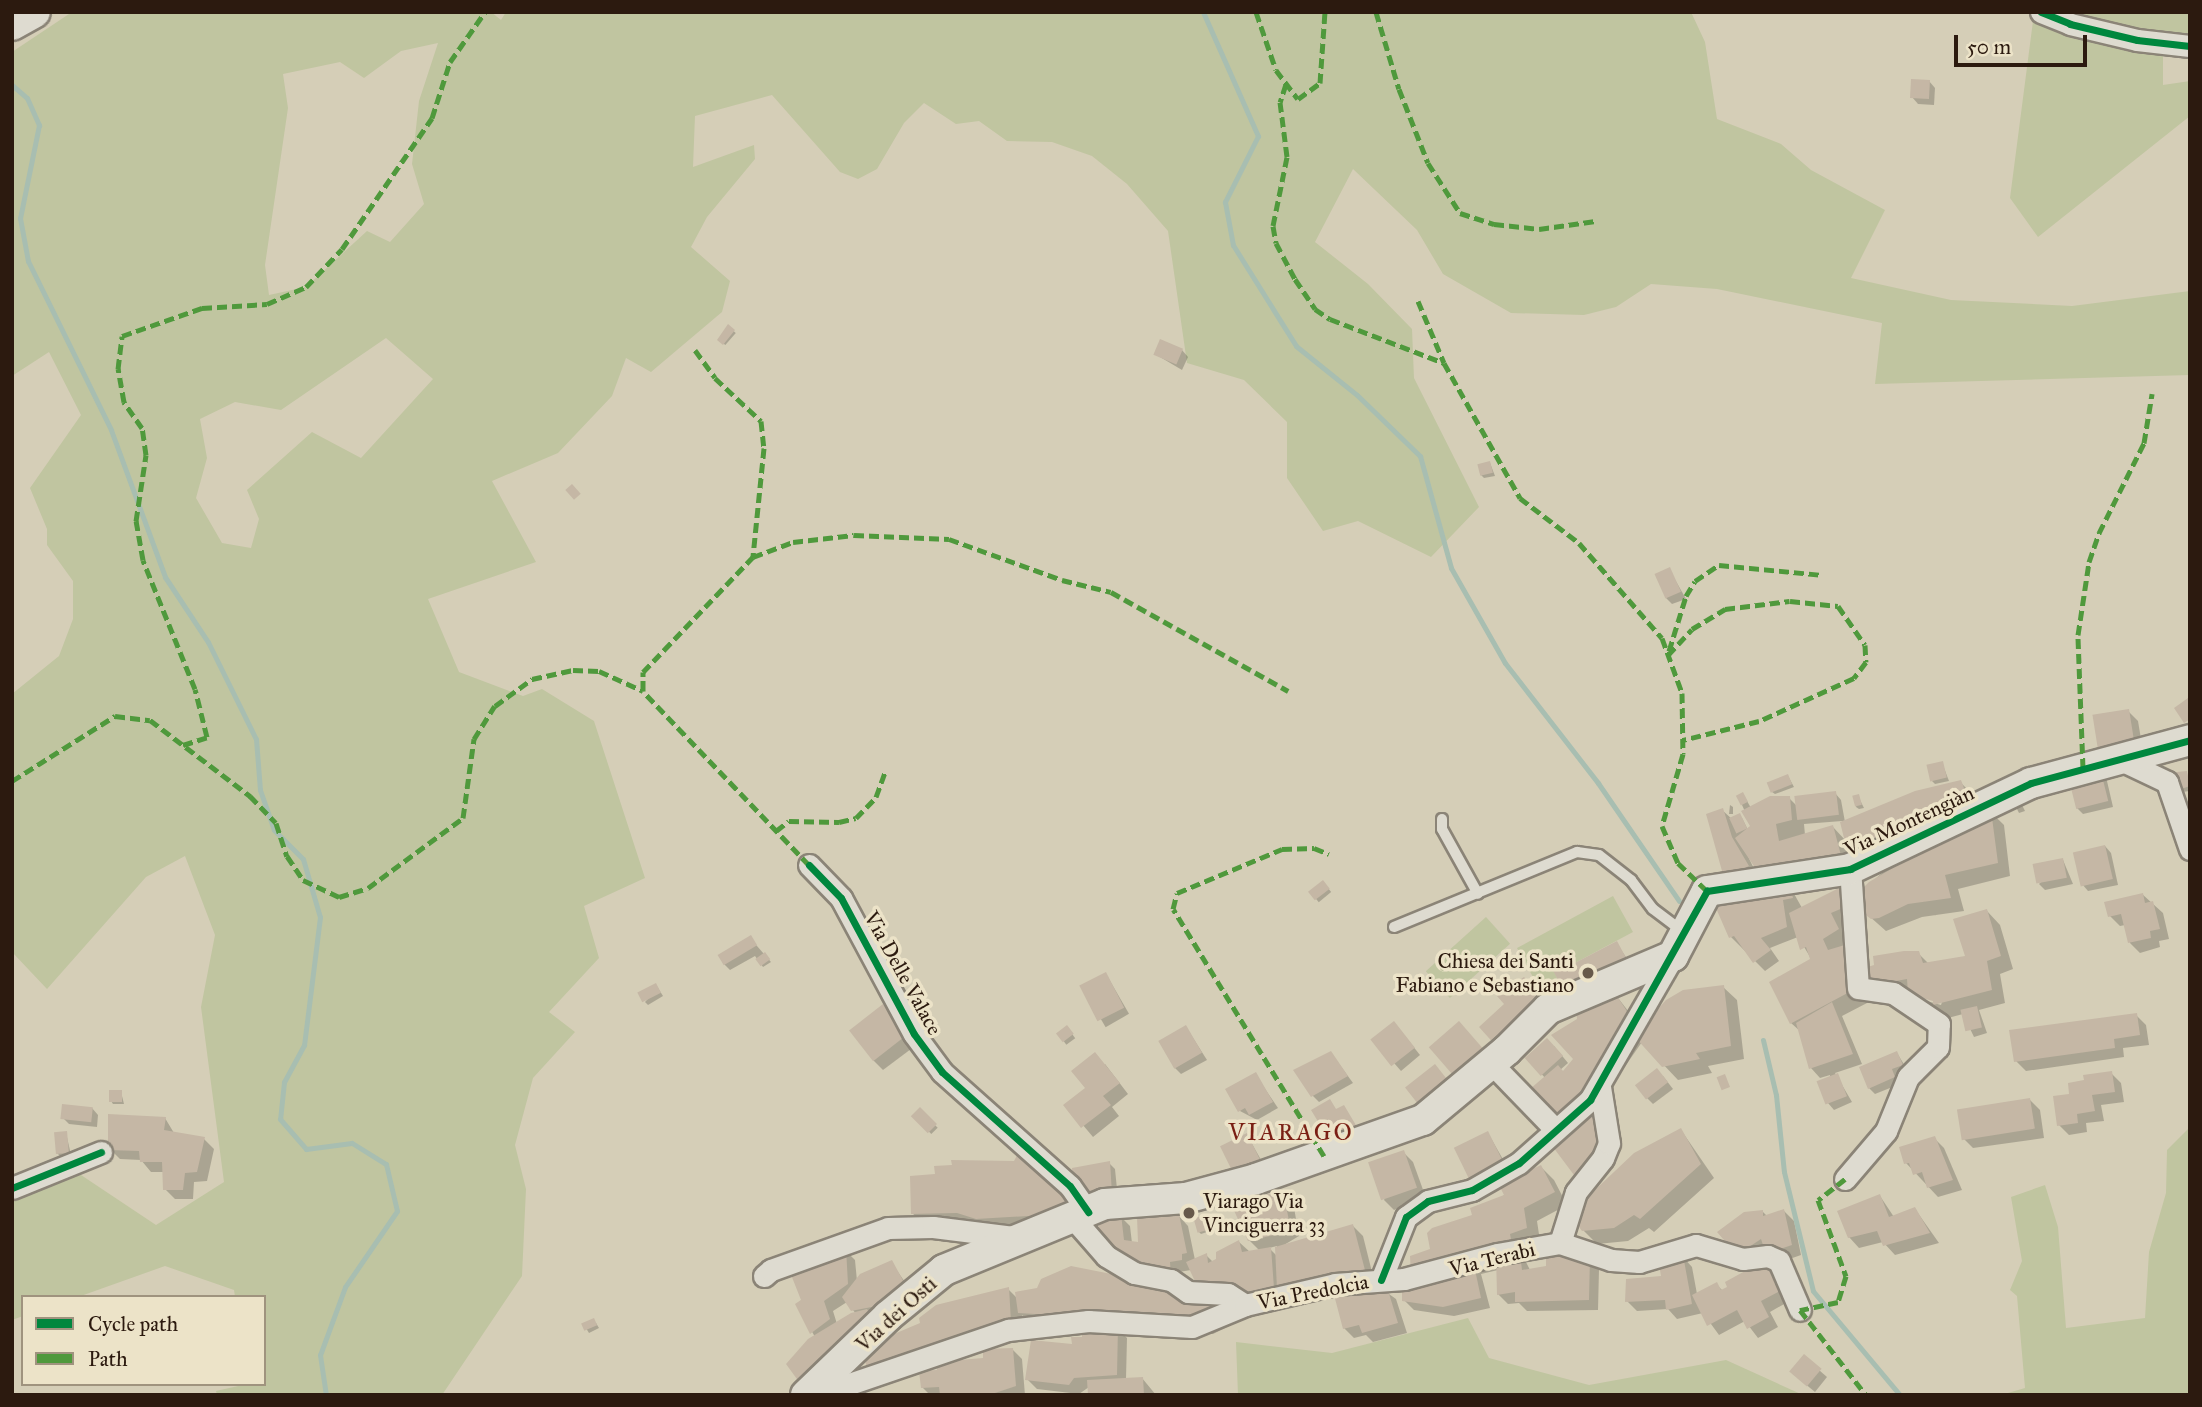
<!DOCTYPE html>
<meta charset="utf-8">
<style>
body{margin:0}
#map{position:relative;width:2202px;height:1407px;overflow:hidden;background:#d5ceb7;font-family:"IM FELL Great Primer",serif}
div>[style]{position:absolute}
.green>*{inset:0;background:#c0c5a0;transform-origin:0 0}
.shadow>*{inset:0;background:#0003;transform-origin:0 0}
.stream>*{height:5px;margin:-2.5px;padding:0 2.5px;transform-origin:2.5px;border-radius:2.5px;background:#a8beb1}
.building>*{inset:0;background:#c5b7a5;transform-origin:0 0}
.roads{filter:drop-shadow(2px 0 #8b8477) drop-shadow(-2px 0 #8b8477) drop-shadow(0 2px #8b8477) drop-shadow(0 -2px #8b8477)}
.lane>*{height:10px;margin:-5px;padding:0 5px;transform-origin:5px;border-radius:5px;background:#dedbd0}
.street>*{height:21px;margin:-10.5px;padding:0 10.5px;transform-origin:10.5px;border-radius:10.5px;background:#dedbd0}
.secondary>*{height:30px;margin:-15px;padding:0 15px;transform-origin:15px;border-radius:15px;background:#dedbd0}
.quiet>*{height:5px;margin-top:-2.5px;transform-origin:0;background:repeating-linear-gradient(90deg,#4f993c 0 10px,transparent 0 15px)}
.cycleway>*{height:7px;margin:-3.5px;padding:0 3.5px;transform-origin:3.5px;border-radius:3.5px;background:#00873e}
.dots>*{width:19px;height:19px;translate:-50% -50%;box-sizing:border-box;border:4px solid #ece3c8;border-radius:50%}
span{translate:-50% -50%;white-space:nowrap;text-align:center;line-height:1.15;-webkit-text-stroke:7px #ece3c8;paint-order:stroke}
.street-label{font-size:21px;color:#2c1a0f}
.poi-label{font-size:21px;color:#2c1a0f}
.right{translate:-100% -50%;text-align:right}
.left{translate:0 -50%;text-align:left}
.quarter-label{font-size:24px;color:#7a1f14;letter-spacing:2px}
.frame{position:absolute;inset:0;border:14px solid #2c1a0f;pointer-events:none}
.legend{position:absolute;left:21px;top:1295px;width:245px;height:91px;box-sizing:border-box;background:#ece3c8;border:2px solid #9f937e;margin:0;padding:9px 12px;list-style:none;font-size:21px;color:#2c1a0f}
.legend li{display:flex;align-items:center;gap:14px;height:35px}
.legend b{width:35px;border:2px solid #9f937e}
.scale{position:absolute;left:1954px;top:35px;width:133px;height:32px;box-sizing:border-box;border:4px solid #2c1a0f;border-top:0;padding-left:9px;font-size:21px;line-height:24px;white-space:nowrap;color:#2c1a0f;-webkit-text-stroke:5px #ece3c8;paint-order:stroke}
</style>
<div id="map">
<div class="green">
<div style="clip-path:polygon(evenodd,72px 12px,491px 12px,501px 20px,506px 12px,1691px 12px,1705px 42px,1717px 119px,1781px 144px,1811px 170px,1885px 210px,1851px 278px,1951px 300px,2072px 306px,2190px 291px,2190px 375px,1875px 384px,1882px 323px,1717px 289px,1651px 284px,1616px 307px,1584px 315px,1511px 313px,1443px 274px,1417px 230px,1353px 169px,1315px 242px,1368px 284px,1412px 329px,1414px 378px,1479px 507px,1431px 557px,1358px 521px,1323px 531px,1287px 478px,1287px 422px,1244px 380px,1187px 363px,1168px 231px,1127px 184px,1092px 156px,1052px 142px,1007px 141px,979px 121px,956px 124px,924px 103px,904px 123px,877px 169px,858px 179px,840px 172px,772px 95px,695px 116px,693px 167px,754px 145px,755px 159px,707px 217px,691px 247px,730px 281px,722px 312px,651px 372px,626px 358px,612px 396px,558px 453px,492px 481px,536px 562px,428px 599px,459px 672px,523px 696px,542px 689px,594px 721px,645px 878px,584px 906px,599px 958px,549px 1012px,575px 1032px,533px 1078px,515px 1145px,526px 1189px,522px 1276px,442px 1395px,217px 1395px,216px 1391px,247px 1384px,264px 1384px,264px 1297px,235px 1297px,234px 1290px,165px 1266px,78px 1297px,23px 1297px,23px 1316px,12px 1320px,12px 1195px,75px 1171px,156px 1225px,224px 1182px,201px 1007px,215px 935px,185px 856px,146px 877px,47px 989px,12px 952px,12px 694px,59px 656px,73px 619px,73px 581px,47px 545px,47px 529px,30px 488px,81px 415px,49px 352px,12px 376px,12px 52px,72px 12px,438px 43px,419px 101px,412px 164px,424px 204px,390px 242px,367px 231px,306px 287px,269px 295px,265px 265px,288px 108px,283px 74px,340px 62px,364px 78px,401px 51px,438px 43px,72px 12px,386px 338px,433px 379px,361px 458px,312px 432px,247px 490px,259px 519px,251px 548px,222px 543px,196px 498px,207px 458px,200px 419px,235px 402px,281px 410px,386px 338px)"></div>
<div style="clip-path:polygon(2067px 12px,2190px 12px,2190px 40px,2102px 24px)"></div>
<div style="clip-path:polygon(2033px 21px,2163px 54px,2163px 85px,2190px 81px,2190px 116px,2038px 237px,2010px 198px)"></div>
<div style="clip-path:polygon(1613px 896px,1633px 932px,1573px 964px,1567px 954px,1550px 963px,1557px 978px,1539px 988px,1517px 948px)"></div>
<div style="left:1486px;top:917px;width:36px;height:81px;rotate:48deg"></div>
<div style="clip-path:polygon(2190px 1127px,2190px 1395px,2001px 1395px,2025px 1388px,2017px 1296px,2010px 1290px,2022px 1261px,2011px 1197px,2045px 1185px,2058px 1227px,2066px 1328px,2145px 1318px,2149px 1252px,2166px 1193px,2167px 1150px)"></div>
<div style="clip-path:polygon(1468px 1318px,1489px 1358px,1589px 1385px,1726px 1360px,1803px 1395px,1238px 1395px,1236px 1342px,1332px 1353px)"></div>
</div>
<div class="shadow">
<div style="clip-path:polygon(1929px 81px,1935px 88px,1934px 105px,1918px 104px,1912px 97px)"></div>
<div style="left:729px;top:327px;width:9px;height:16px;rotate:41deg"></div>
<div style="clip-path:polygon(1182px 350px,1188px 357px,1182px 370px,1155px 354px)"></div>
<div style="clip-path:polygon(1490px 463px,1495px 476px,1484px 478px,1481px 475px)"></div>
<div style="clip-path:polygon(1669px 569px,1686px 599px,1672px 604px,1666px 598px)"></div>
<div style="clip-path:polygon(2128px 711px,2138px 721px,2144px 757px,2109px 762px)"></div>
<div style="clip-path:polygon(1942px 763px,1949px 781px,1935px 784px,1932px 781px)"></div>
<div style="clip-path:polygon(2186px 772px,2190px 791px,2182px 792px,2179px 788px)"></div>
<div style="clip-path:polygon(2101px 774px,2107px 781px,2113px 807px,2083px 814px,2077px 808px)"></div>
<div style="clip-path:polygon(1788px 776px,1794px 787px,1775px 794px,1772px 792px)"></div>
<div style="clip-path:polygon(evenodd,1960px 782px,2004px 825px,2010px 876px,1958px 889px,1964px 911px,1922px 917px,1886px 931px,1860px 908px,1862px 891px,1893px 863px,1792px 890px,1802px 908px,1843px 889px,1862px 970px,1918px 953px,1929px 964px,1967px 957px,1987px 911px,2000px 925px,2013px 969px,2000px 974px,2005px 1003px,1979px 1010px,1987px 1033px,1974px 1037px,1963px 1014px,1948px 1018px,1864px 981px,1867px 1003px,1842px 1016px,1862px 1064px,1835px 1073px,1852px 1102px,1834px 1110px,1828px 1103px,1830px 1075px,1820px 1078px,1811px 1068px,1801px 1032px,1791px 1023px,1812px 960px,1798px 937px,1770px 948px,1779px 961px,1765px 971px,1731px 937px,1773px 887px,1744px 848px,1758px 877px,1735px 887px,1722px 810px,1732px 819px,1742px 818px,1748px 830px,1752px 827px,1742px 805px,1743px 794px,1751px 808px,1789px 798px,1799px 808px,1835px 793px,1841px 800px,1845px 822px,1960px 782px,1842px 821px,1846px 841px,1833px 827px,1805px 835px,1804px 824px,1842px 821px,1960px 782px,1920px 996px,1942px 1002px,1941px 1005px,1920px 999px,1920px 996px)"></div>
<div style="clip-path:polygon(1858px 796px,1864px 808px,1859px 809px,1856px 807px)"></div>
<div style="clip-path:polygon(2021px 803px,2025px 811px,2019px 813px,2015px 805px)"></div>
<div style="clip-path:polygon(1730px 805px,1733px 807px,1733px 814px,1729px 814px)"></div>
<div style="clip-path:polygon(2105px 846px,2111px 853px,2118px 885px,2088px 891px,2082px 884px)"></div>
<div style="clip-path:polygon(2063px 860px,2073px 884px,2045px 890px,2039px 884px)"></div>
<div style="left:1323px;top:882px;width:13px;height:16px;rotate:51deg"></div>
<div style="clip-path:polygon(2142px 894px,2163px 913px,2169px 939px,2159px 941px,2160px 947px,2140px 953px,2130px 943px,2125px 925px,2120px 926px,2110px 916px)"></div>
<div style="clip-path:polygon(750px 938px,771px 962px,763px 967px,755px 956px,730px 970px,724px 964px)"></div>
<div style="clip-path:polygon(1616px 943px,1643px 981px,1615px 994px,1642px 1029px,1723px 987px,1737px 1000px,1744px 1059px,1708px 1066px,1712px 1073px,1678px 1080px,1642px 1042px,1594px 1111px,1615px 1156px,1591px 1191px,1581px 1182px,1545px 1078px,1527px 1057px,1554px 1046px,1568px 1063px,1560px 1070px,1564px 1074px,1575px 1059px,1579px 1019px,1566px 956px,1575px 965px)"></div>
<div style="left:1106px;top:974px;width:46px;height:27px;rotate:60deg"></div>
<div style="clip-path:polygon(658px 988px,663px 996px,648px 1005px,645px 1002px)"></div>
<div style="clip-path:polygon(883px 1007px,915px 1046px,883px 1070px,873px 1060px)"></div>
<div style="clip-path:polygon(2136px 1015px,2146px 1025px,2149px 1045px,2123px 1048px,2124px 1057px,2026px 1071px,2016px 1061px)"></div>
<div style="left:1067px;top:1027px;width:14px;height:11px;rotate:54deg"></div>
<div style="clip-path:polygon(1186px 1027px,1207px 1060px,1181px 1074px,1175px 1068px)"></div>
<div style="clip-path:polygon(1400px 1030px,1420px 1055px,1401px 1071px,1374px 1040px)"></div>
<div style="clip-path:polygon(1331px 1053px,1353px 1083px,1319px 1102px,1312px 1095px)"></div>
<div style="clip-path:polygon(1897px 1053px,1908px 1071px,1897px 1075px,1900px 1084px,1875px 1094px,1869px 1088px)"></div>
<div style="clip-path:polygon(1105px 1064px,1128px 1094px,1112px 1107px,1119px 1116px,1093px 1137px,1066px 1105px,1087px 1089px)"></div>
<div style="clip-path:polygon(2111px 1073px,2121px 1083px,2124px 1102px,2101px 1105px,2104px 1121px,2086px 1123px,2087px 1132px,2069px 1135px,2059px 1125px,2071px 1095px)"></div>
<div style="clip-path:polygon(1255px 1074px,1278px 1108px,1257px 1120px,1240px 1111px)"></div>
<div style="clip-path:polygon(1663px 1076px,1673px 1089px,1653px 1104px,1647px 1098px)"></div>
<div style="clip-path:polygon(121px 1092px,124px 1104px,113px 1104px,111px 1101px)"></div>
<div style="clip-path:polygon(2030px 1100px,2040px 1110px,2044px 1138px,1973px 1148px,1963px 1138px)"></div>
<div style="clip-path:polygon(92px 1108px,98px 1115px,97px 1127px,69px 1124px,63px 1118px)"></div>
<div style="left:920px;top:1110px;width:25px;height:9px;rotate:45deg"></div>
<div style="clip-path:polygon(165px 1118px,174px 1133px,204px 1139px,214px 1149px,207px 1181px,194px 1182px,193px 1199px,175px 1199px,165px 1189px,164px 1172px,151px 1172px,141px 1160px,120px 1159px,110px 1149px)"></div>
<div style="clip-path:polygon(1681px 1130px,1714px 1178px,1654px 1232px,1649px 1228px,1628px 1241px,1597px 1244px,1583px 1230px)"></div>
<div style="clip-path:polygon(66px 1133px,71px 1155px,60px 1156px,57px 1153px)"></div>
<div style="clip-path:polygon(1488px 1133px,1509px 1170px,1472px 1179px)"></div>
<div style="clip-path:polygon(1247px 1135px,1265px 1167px,1241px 1178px)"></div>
<div style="clip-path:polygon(1934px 1138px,1944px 1148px,1962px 1190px,1938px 1197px,1906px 1163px)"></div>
<div style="clip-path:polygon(1403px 1152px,1413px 1162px,1426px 1198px,1394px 1210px,1384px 1200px)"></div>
<div style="clip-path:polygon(1015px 1162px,1076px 1198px,1109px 1163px,1115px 1169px,1118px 1199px,1074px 1227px,926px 1226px,912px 1213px,937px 1176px)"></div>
<div style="clip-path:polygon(1541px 1167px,1554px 1180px,1567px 1205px,1537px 1221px,1540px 1241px,1523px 1247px,1525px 1260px,1530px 1270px,1589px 1260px,1599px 1270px,1598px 1310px,1527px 1311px,1519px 1303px,1508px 1304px,1498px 1294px,1498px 1270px,1481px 1274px,1490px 1308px,1454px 1316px,1414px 1310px,1404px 1300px,1432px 1250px)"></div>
<div style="clip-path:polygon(evenodd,1283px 1192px,1293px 1202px,1299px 1236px,1284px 1245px,1353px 1226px,1363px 1236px,1375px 1284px,1396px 1299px,1407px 1333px,1373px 1342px,1366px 1335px,1354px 1338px,1344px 1328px,1334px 1290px,1235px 1311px,1237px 1322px,1213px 1334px,1120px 1331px,1127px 1338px,1126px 1379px,1142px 1378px,1156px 1395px,1090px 1395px,1089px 1387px,1079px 1394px,1037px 1389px,1027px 1379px,1083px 1339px,1083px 1329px,1033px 1326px,1022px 1315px,1024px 1335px,983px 1344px,982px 1351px,951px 1361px,985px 1360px,1012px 1349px,1022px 1359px,1025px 1395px,930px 1395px,922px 1387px,939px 1371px,938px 1365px,883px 1384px,870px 1370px,864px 1352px,815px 1337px,797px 1305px,845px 1250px,855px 1260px,857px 1281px,891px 1262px,916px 1298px,872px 1345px,1008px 1289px,1018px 1299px,1209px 1298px,1191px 1270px,1179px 1272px,1181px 1285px,1107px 1246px,1120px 1216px,1130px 1226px,1132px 1243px,1140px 1244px,1178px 1215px,1188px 1226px,1195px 1260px,1206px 1255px,1213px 1262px,1239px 1242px,1250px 1252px,1260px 1251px,1249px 1240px,1283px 1192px,1277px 1246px,1278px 1257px,1269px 1248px,1277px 1246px,1283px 1192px,847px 1302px,856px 1314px,837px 1324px,833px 1311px,847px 1302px)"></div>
<div style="clip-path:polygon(1880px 1196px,1894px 1217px,1915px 1209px,1939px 1243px,1895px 1255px,1883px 1242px,1859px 1248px,1849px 1237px)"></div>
<div style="clip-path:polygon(1784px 1211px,1794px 1221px,1801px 1255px,1778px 1263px,1738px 1254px,1763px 1212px,1767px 1216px)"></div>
<div style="clip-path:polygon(1205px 1217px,1210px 1231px,1201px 1234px,1198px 1231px)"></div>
<div style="clip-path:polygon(1683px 1257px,1692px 1267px,1697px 1294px,1716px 1284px,1723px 1291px,1771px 1263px,1793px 1299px,1770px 1312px,1778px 1327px,1758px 1338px,1745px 1321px,1719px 1335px,1703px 1313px,1677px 1319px,1668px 1309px,1637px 1311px,1627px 1301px,1663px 1277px)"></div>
<div style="clip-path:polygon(596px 1323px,599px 1328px,589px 1333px,584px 1325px)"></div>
<div style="clip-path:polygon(1804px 1357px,1827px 1377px,1815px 1392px,1798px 1378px)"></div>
</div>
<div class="stream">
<div style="left:1203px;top:12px;width:136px;rotate:66.1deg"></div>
<div style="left:1258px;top:136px;width:74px;rotate:116.6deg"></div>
<div style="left:1225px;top:202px;width:44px;rotate:79.5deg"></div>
<div style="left:1233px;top:245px;width:119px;rotate:58deg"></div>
<div style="left:1296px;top:346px;width:78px;rotate:38.8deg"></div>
<div style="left:1357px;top:395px;width:88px;rotate:44.1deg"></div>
<div style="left:1420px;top:456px;width:116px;rotate:74.5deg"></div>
<div style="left:1451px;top:568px;width:109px;rotate:60.4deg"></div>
<div style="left:1505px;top:663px;width:152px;rotate:52.2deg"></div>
<div style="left:1598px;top:783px;width:143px;rotate:55.5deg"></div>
<div style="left:12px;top:85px;width:20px;rotate:41deg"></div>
<div style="left:27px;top:98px;width:30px;rotate:66deg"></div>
<div style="left:39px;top:125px;width:95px;rotate:101.5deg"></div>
<div style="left:20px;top:218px;width:44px;rotate:79.5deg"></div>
<div style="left:28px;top:261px;width:188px;rotate:63.8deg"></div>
<div style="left:111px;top:430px;width:157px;rotate:69.8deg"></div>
<div style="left:165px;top:577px;width:78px;rotate:56.5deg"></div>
<div style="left:208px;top:642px;width:108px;rotate:63.7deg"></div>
<div style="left:256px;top:739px;width:51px;rotate:85.5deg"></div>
<div style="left:260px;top:790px;width:42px;rotate:70.7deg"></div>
<div style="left:274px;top:830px;width:41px;rotate:45deg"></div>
<div style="left:303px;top:859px;width:60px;rotate:73.7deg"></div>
<div style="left:320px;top:917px;width:129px;rotate:97.1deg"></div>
<div style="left:304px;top:1045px;width:42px;rotate:118.4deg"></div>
<div style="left:284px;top:1082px;width:37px;rotate:96deg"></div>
<div style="left:280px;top:1119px;width:40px;rotate:49deg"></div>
<div style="left:306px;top:1149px;width:46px;rotate:-7.4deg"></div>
<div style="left:352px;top:1143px;width:40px;rotate:32deg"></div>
<div style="left:386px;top:1164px;width:48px;rotate:76.8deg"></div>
<div style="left:397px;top:1211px;width:92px;rotate:124.4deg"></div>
<div style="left:345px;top:1287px;width:72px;rotate:110.2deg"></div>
<div style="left:320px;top:1355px;width:40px;rotate:81.5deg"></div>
<div style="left:1763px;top:1040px;width:57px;rotate:76.7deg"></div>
<div style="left:1776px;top:1095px;width:77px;rotate:84.1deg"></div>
<div style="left:1784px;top:1172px;width:122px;rotate:76.3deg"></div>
<div style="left:1813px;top:1291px;width:136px;rotate:50.1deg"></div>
</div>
<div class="building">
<div style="left:1911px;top:79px;width:19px;height:19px;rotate:3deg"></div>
<div style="clip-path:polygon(728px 324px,735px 330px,723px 345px,717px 340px)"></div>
<div style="left:1160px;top:339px;width:25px;height:17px;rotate:23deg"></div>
<div style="left:1490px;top:461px;width:12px;height:13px;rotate:76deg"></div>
<div style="left:572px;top:484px;width:13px;height:9px;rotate:48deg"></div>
<div style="left:1670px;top:567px;width:27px;height:17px;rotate:66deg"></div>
<div style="clip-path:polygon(2188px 698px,2190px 719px,2184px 723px,2174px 708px)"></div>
<div style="left:2129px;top:709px;width:38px;height:37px;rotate:81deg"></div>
<div style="left:1943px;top:761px;width:17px;height:17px;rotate:77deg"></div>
<div style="clip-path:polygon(2187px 771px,2190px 786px,2178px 790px,2172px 781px,2177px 772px)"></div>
<div style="left:2101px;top:772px;width:30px;height:33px;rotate:76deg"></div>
<div style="left:1788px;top:774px;width:11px;height:23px;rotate:68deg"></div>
<div style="clip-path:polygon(1961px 780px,1971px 807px,1850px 862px,1840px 822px,1915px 791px)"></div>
<div style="left:1836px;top:791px;width:24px;height:42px;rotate:83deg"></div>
<div style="left:1743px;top:792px;width:11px;height:8px;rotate:63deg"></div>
<div style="left:1859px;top:794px;width:11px;height:7px;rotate:75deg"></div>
<div style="clip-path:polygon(1770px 796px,1790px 796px,1792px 820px,1776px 824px,1779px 841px,1833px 825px,1843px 863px,1764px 881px,1735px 838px,1750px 826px,1741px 811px)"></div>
<div style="clip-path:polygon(1723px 808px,1732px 837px,1749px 866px,1724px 878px,1706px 814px)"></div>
<div style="clip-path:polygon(1991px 810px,1998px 863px,1945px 875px,1951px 898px,1908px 904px,1879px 918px,1871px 919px,1858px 909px,1861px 890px,1869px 882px)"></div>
<div style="left:1740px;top:813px;width:17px;height:12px;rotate:65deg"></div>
<div style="left:2105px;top:845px;width:35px;height:33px;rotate:77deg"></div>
<div style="left:2063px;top:858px;width:20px;height:31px;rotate:79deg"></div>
<div style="left:1323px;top:880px;width:11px;height:19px;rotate:52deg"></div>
<div style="clip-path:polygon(1790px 886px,1793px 898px,1783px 900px,1787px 927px,1761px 938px,1771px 950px,1753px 963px,1734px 936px,1729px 938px,1712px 899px)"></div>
<div style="clip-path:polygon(1843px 886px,1850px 905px,1831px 913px,1839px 929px,1823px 939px,1828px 950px,1848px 944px,1855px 989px,1790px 1024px,1769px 982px,1810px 959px,1806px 947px,1800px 950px,1789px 913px)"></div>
<div style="clip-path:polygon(2143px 893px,2145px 903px,2153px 901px,2160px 929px,2150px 931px,2151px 938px,2128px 943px,2121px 914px,2108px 917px,2104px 902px)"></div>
<div style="clip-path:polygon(1987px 909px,2001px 956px,1987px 961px,1992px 990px,1933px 1005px,1933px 1001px,1908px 994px,1907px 979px,1874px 985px,1858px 970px,1874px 965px,1873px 956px,1904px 951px,1919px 951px,1923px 963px,1965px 956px,1953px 919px)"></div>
<div style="left:751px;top:935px;width:12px;height:39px;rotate:59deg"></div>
<div style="clip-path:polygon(1617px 941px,1631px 967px,1567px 997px,1549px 963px,1567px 954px,1573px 964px)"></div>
<div style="left:765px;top:952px;width:9px;height:12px;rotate:54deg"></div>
<div style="left:1106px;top:972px;width:40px;height:30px;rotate:63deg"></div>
<div style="clip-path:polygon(1524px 977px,1542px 998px,1497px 1047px,1479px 1027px,1504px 1004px,1497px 996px)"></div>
<div style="left:656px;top:983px;width:11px;height:21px;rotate:63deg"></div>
<div style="clip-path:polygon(1724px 985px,1731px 1046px,1696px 1053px,1700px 1059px,1662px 1067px,1634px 1036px,1666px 1000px,1683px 990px)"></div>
<div style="clip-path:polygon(1613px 990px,1634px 1022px,1578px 1101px,1558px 1121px,1530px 1089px,1558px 1065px,1563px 1071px,1573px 1059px,1551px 1035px,1577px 1019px,1576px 1007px)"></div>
<div style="clip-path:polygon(1832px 1002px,1853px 1054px,1809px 1069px,1796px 1023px)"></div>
<div style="left:883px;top:1004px;width:39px;height:43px;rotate:52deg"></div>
<div style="left:1977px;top:1006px;width:22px;height:17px;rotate:77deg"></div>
<div style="clip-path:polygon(2137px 1013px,2140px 1035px,2114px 1039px,2115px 1048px,2014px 1062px,2009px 1030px)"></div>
<div style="left:1394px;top:1021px;width:34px;height:30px;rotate:52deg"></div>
<div style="left:1459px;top:1021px;width:48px;height:40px;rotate:49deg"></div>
<div style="left:1067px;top:1025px;width:11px;height:14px;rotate:52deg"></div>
<div style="left:1186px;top:1025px;width:32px;height:32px;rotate:60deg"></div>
<div style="left:1547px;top:1038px;width:24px;height:30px;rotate:48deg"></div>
<div style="clip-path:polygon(1331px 1051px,1348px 1076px,1311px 1097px,1293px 1070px)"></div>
<div style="clip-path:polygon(1897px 1051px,1903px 1065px,1892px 1069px,1895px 1077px,1868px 1089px,1859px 1067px)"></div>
<div style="clip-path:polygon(1095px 1052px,1120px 1083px,1103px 1096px,1111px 1105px,1081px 1128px,1063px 1105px,1085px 1088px,1071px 1071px)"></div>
<div style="left:1435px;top:1064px;width:29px;height:38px;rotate:52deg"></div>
<div style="left:1657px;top:1068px;width:18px;height:28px;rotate:52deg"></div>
<div style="clip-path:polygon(2112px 1071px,2115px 1092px,2092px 1095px,2095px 1111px,2077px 1114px,2078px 1123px,2057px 1126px,2053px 1096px,2069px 1094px,2068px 1083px,2084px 1080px,2083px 1075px)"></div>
<div style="clip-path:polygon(1256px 1072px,1273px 1102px,1249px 1115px,1245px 1108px,1238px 1112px,1225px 1089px)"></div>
<div style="left:1838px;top:1073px;width:25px;height:23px;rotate:69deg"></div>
<div style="left:1725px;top:1074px;width:14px;height:9px;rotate:69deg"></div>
<div style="left:109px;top:1090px;width:13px;height:12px"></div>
<div style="left:2030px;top:1098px;width:31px;height:74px;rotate:81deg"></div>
<div style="clip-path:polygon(1330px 1099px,1336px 1109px,1344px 1105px,1357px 1127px,1331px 1143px,1311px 1110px)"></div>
<div style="left:62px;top:1104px;width:31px;height:15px;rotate:6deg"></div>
<div style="clip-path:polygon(1591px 1105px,1606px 1145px,1580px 1183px,1553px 1147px)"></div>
<div style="left:920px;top:1107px;width:24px;height:13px;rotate:45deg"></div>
<div style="clip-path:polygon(108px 1114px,166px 1117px,164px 1130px,205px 1137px,197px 1172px,185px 1173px,183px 1190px,163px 1190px,162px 1162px,140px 1162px,139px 1151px,108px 1150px)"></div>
<div style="clip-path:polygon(1681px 1128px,1701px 1164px,1640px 1219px,1634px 1215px,1614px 1228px,1582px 1231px,1574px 1220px,1576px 1208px,1634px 1153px)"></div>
<div style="left:67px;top:1131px;width:22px;height:13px;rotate:85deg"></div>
<div style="left:1488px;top:1131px;width:37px;height:38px;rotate:64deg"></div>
<div style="left:1247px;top:1133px;width:30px;height:30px;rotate:64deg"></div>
<div style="clip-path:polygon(1935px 1136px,1953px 1180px,1927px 1188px,1922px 1172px,1913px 1175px,1909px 1163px,1904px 1164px,1899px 1147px)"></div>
<div style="clip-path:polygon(1022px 1146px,1070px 1190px,1061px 1214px,976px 1219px,957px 1213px,911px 1214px,910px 1176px,935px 1174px,934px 1166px,952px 1165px,951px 1160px,1014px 1161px)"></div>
<div style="left:1404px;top:1150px;width:40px;height:38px;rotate:71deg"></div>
<div style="clip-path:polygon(1110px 1161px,1112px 1194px,1074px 1193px,1072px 1168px)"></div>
<div style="clip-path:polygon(1541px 1165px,1555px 1192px,1524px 1208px,1527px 1228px,1510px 1234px,1513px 1249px,1411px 1276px,1410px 1256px,1430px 1249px,1427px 1233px,1432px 1228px,1472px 1215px,1470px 1208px,1504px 1195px,1499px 1185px)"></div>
<div style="clip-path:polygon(1283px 1190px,1290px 1226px,1274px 1235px,1248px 1241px,1231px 1204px)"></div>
<div style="clip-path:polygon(1880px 1194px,1889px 1217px,1915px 1207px,1930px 1233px,1883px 1246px,1877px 1231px,1848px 1238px,1837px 1211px)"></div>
<div style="clip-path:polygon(1784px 1209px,1792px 1245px,1766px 1254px,1761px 1239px,1737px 1255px,1717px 1232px,1744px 1212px,1763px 1210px,1763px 1216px)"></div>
<div style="clip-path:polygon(1098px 1212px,1121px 1214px,1124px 1240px,1138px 1242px,1137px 1217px,1179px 1214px,1187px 1253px,1182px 1254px,1182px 1260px,1170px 1262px,1171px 1275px,1133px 1267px,1099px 1236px)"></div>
<div style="left:1205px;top:1215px;width:15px;height:12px;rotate:74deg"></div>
<div style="clip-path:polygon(1353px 1224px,1366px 1274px,1277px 1289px,1275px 1247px)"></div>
<div style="clip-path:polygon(1239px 1240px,1242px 1252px,1271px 1247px,1274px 1288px,1245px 1292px,1199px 1290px,1186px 1262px,1207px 1253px,1208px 1263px,1216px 1259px,1216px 1252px)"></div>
<div style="clip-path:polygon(846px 1248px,848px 1284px,824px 1301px,830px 1319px,810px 1334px,795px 1304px,801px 1300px,788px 1267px)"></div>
<div style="clip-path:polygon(1546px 1251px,1590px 1258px,1589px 1300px,1515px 1302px,1515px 1292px,1497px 1295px,1496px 1255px,1520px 1253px,1522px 1270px,1546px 1266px)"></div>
<div style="clip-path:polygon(1683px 1255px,1692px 1304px,1666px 1310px,1665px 1300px,1625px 1302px,1626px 1279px,1661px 1276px,1659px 1264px)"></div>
<div style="clip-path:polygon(1767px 1259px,1784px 1289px,1761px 1301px,1769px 1317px,1747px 1329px,1737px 1310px,1707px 1326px,1692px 1295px,1717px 1282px,1721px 1290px,1727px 1287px,1725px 1282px)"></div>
<div style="clip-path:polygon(892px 1260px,907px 1288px,882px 1305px,851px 1311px,842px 1297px,860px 1274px)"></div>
<div style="clip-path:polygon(1474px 1265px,1481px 1298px,1443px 1307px,1402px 1301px,1402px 1284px)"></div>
<div style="clip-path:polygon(1071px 1266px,1222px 1296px,1224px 1308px,1171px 1322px,1018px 1313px,1015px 1292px,1037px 1288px,1041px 1279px)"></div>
<div style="clip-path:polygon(1009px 1287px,1011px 1322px,970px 1331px,969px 1337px,868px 1371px,861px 1348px,920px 1323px,919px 1318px,936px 1305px)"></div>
<div style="clip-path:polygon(1387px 1287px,1398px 1323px,1362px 1333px,1359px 1325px,1343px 1329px,1333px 1291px)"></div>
<div style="clip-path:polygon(867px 1309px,875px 1323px,802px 1386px,786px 1364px,808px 1339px,851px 1313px)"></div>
<div style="left:594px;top:1318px;width:8px;height:14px;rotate:67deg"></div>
<div style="clip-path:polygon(1118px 1327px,1117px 1375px,1074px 1378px,1069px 1385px,1025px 1380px,1031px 1340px,1072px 1344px,1071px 1337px,1082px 1337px,1082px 1328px)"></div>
<div style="clip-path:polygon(1013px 1348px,1016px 1386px,989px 1395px,940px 1395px,939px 1387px,921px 1388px,919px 1371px,937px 1370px,936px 1362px,983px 1358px,983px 1349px)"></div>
<div style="left:1804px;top:1354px;width:23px;height:23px;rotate:40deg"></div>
<div style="clip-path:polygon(1143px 1377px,1144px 1395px,1088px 1395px,1087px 1380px)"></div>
</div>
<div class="roads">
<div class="lane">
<div style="left:1442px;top:819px;width:10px;rotate:90deg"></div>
<div style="left:1442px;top:829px;width:74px;rotate:61deg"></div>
<div style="left:1394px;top:927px;width:198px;rotate:-22.3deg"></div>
<div style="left:1577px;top:852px;width:22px;rotate:8deg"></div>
<div style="left:1599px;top:855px;width:41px;rotate:38deg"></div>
<div style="left:1631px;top:880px;width:36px;rotate:53deg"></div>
<div style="left:1653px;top:909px;width:39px;rotate:37deg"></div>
</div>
<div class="street">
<div style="left:2041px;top:12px;width:31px;rotate:22deg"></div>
<div style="left:2070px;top:24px;width:69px;rotate:13.4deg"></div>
<div style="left:2137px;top:40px;width:53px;rotate:6.5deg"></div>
<div style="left:2123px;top:761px;width:49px;rotate:25.5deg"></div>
<div style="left:2167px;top:782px;width:71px;rotate:71.1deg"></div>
<div style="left:809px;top:865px;width:46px;rotate:45.9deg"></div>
<div style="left:841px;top:898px;width:154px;rotate:61.8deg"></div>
<div style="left:914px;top:1034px;width:47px;rotate:53.6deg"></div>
<div style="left:942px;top:1072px;width:171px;rotate:41.7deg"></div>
<div style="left:1070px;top:1186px;width:32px;rotate:55deg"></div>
<div style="left:1491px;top:1063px;width:93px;rotate:45.9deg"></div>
<div style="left:1845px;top:1179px;width:63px;rotate:-49.5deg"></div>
<div style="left:1886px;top:1131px;width:58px;rotate:-67.8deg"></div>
<div style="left:1908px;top:1077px;width:42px;rotate:-45deg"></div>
<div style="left:1938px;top:1047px;width:23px;rotate:-88deg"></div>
<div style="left:1939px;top:1024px;width:55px;rotate:-146deg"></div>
<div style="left:1893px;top:993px;width:35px;rotate:-172deg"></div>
<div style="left:1858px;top:988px;width:119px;rotate:-93.8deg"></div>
<div style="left:12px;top:1188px;width:96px;rotate:-22deg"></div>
<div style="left:1073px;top:1218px;width:50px;rotate:49deg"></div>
<div style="left:1106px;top:1256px;width:33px;rotate:31deg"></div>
<div style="left:1134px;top:1273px;width:38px;rotate:11deg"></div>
<div style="left:1171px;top:1280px;width:21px;rotate:35deg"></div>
<div style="left:1188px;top:1292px;width:40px;rotate:2.9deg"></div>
<div style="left:1228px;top:1294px;width:20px;rotate:33deg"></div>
<div style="left:1560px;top:1243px;width:54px;rotate:18.4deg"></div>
<div style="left:1611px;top:1260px;width:28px;rotate:4deg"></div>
<div style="left:1639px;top:1262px;width:59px;rotate:-16.6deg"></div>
<div style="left:1696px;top:1245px;width:49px;rotate:16.6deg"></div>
<div style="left:1743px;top:1259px;width:25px;rotate:-7deg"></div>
<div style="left:1768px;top:1256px;width:12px;rotate:24deg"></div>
<div style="left:1779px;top:1261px;width:53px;rotate:66.8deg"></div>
<div style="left:1560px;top:1243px;width:53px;rotate:-72.6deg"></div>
<div style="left:1576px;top:1192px;width:43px;rotate:-51.5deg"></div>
<div style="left:1603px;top:1158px;width:16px;rotate:-68deg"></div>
<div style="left:1609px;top:1143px;width:57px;rotate:-99.1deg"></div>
<div style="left:764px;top:1276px;width:9px;rotate:-41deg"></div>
<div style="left:771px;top:1270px;width:124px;rotate:-19.7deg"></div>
<div style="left:888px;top:1228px;width:45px;rotate:-1.3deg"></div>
<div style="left:933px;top:1227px;width:89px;rotate:7.1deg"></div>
<div style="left:1381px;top:1280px;width:68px;rotate:-68.4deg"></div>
<div style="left:1406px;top:1217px;width:27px;rotate:-36deg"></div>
<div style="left:1428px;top:1201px;width:45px;rotate:-14deg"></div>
<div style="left:1472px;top:1190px;width:54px;rotate:-29.9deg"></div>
<div style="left:1519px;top:1163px;width:95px;rotate:-41.6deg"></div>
<div style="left:1590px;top:1100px;width:166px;rotate:-60deg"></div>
<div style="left:817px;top:1395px;width:202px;rotate:-18.8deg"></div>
<div style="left:1008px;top:1330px;width:81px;rotate:-6.4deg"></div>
<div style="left:1088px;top:1321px;width:104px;rotate:3.3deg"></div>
<div style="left:1192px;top:1327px;width:57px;rotate:-22.5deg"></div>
<div style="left:1245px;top:1305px;width:92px;rotate:-13.1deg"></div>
<div style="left:1335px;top:1284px;width:69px;rotate:-4.1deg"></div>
<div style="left:1404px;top:1279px;width:96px;rotate:-15deg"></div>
<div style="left:1497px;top:1254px;width:64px;rotate:-9.9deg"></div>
</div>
<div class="secondary">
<div style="left:12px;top:25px;width:26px;rotate:-29deg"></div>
<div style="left:806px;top:1395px;width:114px;rotate:-43.9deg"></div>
<div style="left:888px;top:1316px;width:72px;rotate:-39.4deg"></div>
<div style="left:944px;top:1270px;width:174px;rotate:-22.3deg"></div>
<div style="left:1105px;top:1204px;width:81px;rotate:-4.2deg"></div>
<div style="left:1186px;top:1198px;width:73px;rotate:-15.2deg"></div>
<div style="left:1256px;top:1179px;width:177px;rotate:-19.5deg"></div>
<div style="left:1423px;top:1120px;width:109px;rotate:-39.8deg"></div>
<div style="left:1507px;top:1050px;width:58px;rotate:-45deg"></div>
<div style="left:1548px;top:1009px;width:136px;rotate:-23deg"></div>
<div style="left:1673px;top:956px;width:73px;rotate:-62.4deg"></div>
<div style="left:1707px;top:891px;width:145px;rotate:-8.7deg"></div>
<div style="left:1850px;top:869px;width:200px;rotate:-25.4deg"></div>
<div style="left:2031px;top:783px;width:165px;rotate:-15.1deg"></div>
</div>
</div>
<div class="quiet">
<div style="left:1256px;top:12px;width:61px;rotate:71deg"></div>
<div style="left:1276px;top:70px;width:36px;rotate:53deg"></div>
<div style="left:1298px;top:99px;width:27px;rotate:-36deg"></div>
<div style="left:1320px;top:83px;width:71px;rotate:-86deg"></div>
<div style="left:1376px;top:12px;width:80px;rotate:73.4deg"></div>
<div style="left:1399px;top:89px;width:79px;rotate:68.6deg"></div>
<div style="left:1428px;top:163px;width:59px;rotate:57.4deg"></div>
<div style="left:1460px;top:213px;width:36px;rotate:18deg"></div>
<div style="left:1494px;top:224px;width:45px;rotate:6.3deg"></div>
<div style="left:1539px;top:229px;width:57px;rotate:-8.1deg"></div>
<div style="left:1286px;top:84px;width:19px;rotate:108deg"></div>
<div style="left:1280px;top:102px;width:55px;rotate:82.7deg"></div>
<div style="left:1287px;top:157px;width:70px;rotate:101.5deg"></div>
<div style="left:1273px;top:226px;width:17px;rotate:80deg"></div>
<div style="left:1276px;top:243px;width:41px;rotate:62.2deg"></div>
<div style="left:1295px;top:279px;width:36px;rotate:56deg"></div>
<div style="left:1315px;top:309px;width:18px;rotate:34deg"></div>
<div style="left:1330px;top:319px;width:122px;rotate:21.1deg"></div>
<div style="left:1418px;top:301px;width:67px;rotate:67.2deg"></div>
<div style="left:1444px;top:363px;width:155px;rotate:60.6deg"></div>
<div style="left:1520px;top:498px;width:74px;rotate:37.3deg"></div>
<div style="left:1579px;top:543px;width:126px;rotate:48.9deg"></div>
<div style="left:1662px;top:638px;width:59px;rotate:70deg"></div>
<div style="left:1682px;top:693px;width:61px;rotate:89.1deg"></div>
<div style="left:1683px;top:754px;width:75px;rotate:106.3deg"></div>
<div style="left:1662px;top:826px;width:40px;rotate:66.6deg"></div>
<div style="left:1678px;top:863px;width:40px;rotate:44deg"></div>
<div style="left:695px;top:350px;width:34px;rotate:54deg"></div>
<div style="left:715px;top:378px;width:63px;rotate:43.1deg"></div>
<div style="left:761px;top:421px;width:27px;rotate:84deg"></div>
<div style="left:764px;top:448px;width:110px;rotate:95.8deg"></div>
<div style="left:1669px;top:651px;width:58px;rotate:-72.8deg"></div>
<div style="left:1686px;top:596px;width:17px;rotate:-59deg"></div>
<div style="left:1695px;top:581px;width:29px;rotate:-34deg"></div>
<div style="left:1719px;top:565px;width:103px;rotate:5.5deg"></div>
<div style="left:1668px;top:655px;width:35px;rotate:-47deg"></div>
<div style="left:1692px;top:629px;width:39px;rotate:-31deg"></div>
<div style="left:1725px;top:609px;width:65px;rotate:-7deg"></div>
<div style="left:1790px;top:601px;width:48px;rotate:5.9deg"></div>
<div style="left:1838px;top:606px;width:47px;rotate:55.3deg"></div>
<div style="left:1865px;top:645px;width:17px;rotate:87deg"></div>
<div style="left:1866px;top:662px;width:20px;rotate:127deg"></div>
<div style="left:1854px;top:678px;width:104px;rotate:155.6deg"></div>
<div style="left:1759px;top:721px;width:78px;rotate:166deg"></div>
<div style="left:183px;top:745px;width:25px;rotate:-18deg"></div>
<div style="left:207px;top:737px;width:49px;rotate:-104deg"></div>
<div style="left:195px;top:689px;width:139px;rotate:-112deg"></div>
<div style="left:143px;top:560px;width:40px;rotate:-100deg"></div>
<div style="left:136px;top:521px;width:67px;rotate:-81.4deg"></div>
<div style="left:146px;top:455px;width:27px;rotate:-98deg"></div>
<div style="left:142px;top:428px;width:32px;rotate:-125deg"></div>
<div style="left:124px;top:402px;width:34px;rotate:-100deg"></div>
<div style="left:118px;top:369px;width:33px;rotate:-83deg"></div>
<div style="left:122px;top:336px;width:85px;rotate:-19.3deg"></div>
<div style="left:202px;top:308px;width:65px;rotate:-3.5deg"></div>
<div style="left:267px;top:304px;width:43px;rotate:-23.6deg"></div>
<div style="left:306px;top:287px;width:52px;rotate:-46.5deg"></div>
<div style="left:342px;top:249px;width:159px;rotate:-55.5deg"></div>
<div style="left:432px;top:118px;width:59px;rotate:-72.2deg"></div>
<div style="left:450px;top:62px;width:61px;rotate:-55deg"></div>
<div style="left:2083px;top:768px;width:133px;rotate:-92.2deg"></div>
<div style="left:2078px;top:635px;width:74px;rotate:-81.4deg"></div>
<div style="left:2089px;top:562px;width:31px;rotate:-71deg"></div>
<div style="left:2099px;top:533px;width:101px;rotate:-63.4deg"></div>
<div style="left:2144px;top:443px;width:50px;rotate:-80.7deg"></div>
<div style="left:12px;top:781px;width:122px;rotate:-32.3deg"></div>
<div style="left:115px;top:716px;width:35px;rotate:7deg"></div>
<div style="left:150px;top:720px;width:126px;rotate:37.2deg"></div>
<div style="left:250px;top:796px;width:37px;rotate:46deg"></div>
<div style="left:276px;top:823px;width:35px;rotate:72deg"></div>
<div style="left:287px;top:856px;width:29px;rotate:56deg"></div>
<div style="left:303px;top:880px;width:40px;rotate:25deg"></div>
<div style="left:339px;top:897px;width:30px;rotate:-17deg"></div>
<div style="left:368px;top:888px;width:118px;rotate:-36.4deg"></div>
<div style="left:463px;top:818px;width:80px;rotate:-82.1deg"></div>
<div style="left:474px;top:739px;width:39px;rotate:-58deg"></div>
<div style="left:495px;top:706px;width:46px;rotate:-36.1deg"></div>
<div style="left:532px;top:679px;width:42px;rotate:-12.4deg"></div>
<div style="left:573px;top:670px;width:26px;rotate:2deg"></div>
<div style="left:599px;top:671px;width:48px;rotate:24.4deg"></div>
<div style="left:776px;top:831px;width:16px;rotate:-38deg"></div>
<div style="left:789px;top:821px;width:50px;rotate:1.1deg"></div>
<div style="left:839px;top:822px;width:17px;rotate:-13deg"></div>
<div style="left:856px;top:818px;width:29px;rotate:-46deg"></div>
<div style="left:876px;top:797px;width:29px;rotate:-70deg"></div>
<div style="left:809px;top:865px;width:240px;rotate:-133.7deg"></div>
<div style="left:643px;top:691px;width:19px;rotate:-90deg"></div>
<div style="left:643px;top:672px;width:159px;rotate:-46.3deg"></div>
<div style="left:753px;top:557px;width:43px;rotate:-20.6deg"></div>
<div style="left:793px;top:542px;width:61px;rotate:-6.5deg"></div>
<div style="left:854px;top:535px;width:95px;rotate:2.4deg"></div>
<div style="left:949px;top:539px;width:120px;rotate:19.9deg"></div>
<div style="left:1062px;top:580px;width:50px;rotate:13.8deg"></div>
<div style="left:1111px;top:592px;width:203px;rotate:29.2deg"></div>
<div style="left:1324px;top:1156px;width:289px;rotate:-121.4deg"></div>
<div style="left:1173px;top:909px;width:16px;rotate:-76deg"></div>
<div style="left:1177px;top:893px;width:114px;rotate:-22.7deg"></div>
<div style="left:1282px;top:849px;width:32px;rotate:-2deg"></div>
<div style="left:1314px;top:848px;width:16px;rotate:22deg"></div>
<div style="left:1845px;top:1179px;width:34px;rotate:142deg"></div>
<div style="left:1818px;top:1200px;width:81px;rotate:69.8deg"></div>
<div style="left:1846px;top:1276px;width:27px;rotate:107deg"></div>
<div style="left:1838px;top:1302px;width:39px;rotate:168deg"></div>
<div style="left:1800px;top:1310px;width:108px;rotate:52.2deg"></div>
</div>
<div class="cycleway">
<div style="left:2041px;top:12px;width:31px;rotate:22deg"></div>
<div style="left:2070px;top:24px;width:69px;rotate:13.4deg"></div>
<div style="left:2137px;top:40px;width:53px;rotate:6.5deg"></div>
<div style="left:809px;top:865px;width:46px;rotate:45.9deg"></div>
<div style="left:841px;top:898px;width:154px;rotate:61.8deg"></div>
<div style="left:914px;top:1034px;width:47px;rotate:53.6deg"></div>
<div style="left:942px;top:1072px;width:171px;rotate:41.7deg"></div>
<div style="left:1070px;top:1186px;width:32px;rotate:55deg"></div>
<div style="left:12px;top:1188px;width:96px;rotate:-22deg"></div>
<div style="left:1381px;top:1280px;width:68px;rotate:-68.4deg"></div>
<div style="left:1406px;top:1217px;width:27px;rotate:-36deg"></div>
<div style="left:1428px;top:1201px;width:45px;rotate:-14deg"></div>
<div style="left:1472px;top:1190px;width:54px;rotate:-29.9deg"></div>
<div style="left:1519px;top:1163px;width:95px;rotate:-41.6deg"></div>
<div style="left:1590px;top:1100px;width:240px;rotate:-60.8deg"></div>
<div style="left:1707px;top:891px;width:145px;rotate:-8.7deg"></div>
<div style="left:1850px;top:869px;width:200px;rotate:-25.4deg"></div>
<div style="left:2031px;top:783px;width:165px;rotate:-15.1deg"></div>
</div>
<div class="dots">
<div style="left:1588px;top:973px;background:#67594a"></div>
<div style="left:1189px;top:1213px;background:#67594a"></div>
</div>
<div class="street-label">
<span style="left:1909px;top:821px;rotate:-25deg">Via Montengiàn</span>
<span style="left:903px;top:973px;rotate:61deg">Via Delle Valace</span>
<span style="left:1492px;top:1259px;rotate:-14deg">Via Terabi</span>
<span style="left:1313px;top:1292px;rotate:-11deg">Via Predolcia</span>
<span style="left:896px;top:1314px;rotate:-42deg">Via dei Osti</span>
</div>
<div class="poi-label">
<span class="right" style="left:1574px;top:973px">Chiesa dei Santi<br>Fabiano e Sebastiano</span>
<span class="left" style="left:1203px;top:1213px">Viarago Via<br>Vinciguerra 33</span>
</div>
<div class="quarter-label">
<span style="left:1291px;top:1133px">VIARAGO</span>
</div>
<div class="frame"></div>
<ul class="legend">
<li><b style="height:9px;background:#00873e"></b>Cycle path</li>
<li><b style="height:9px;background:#4f993c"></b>Path</li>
</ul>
<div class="scale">50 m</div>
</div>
